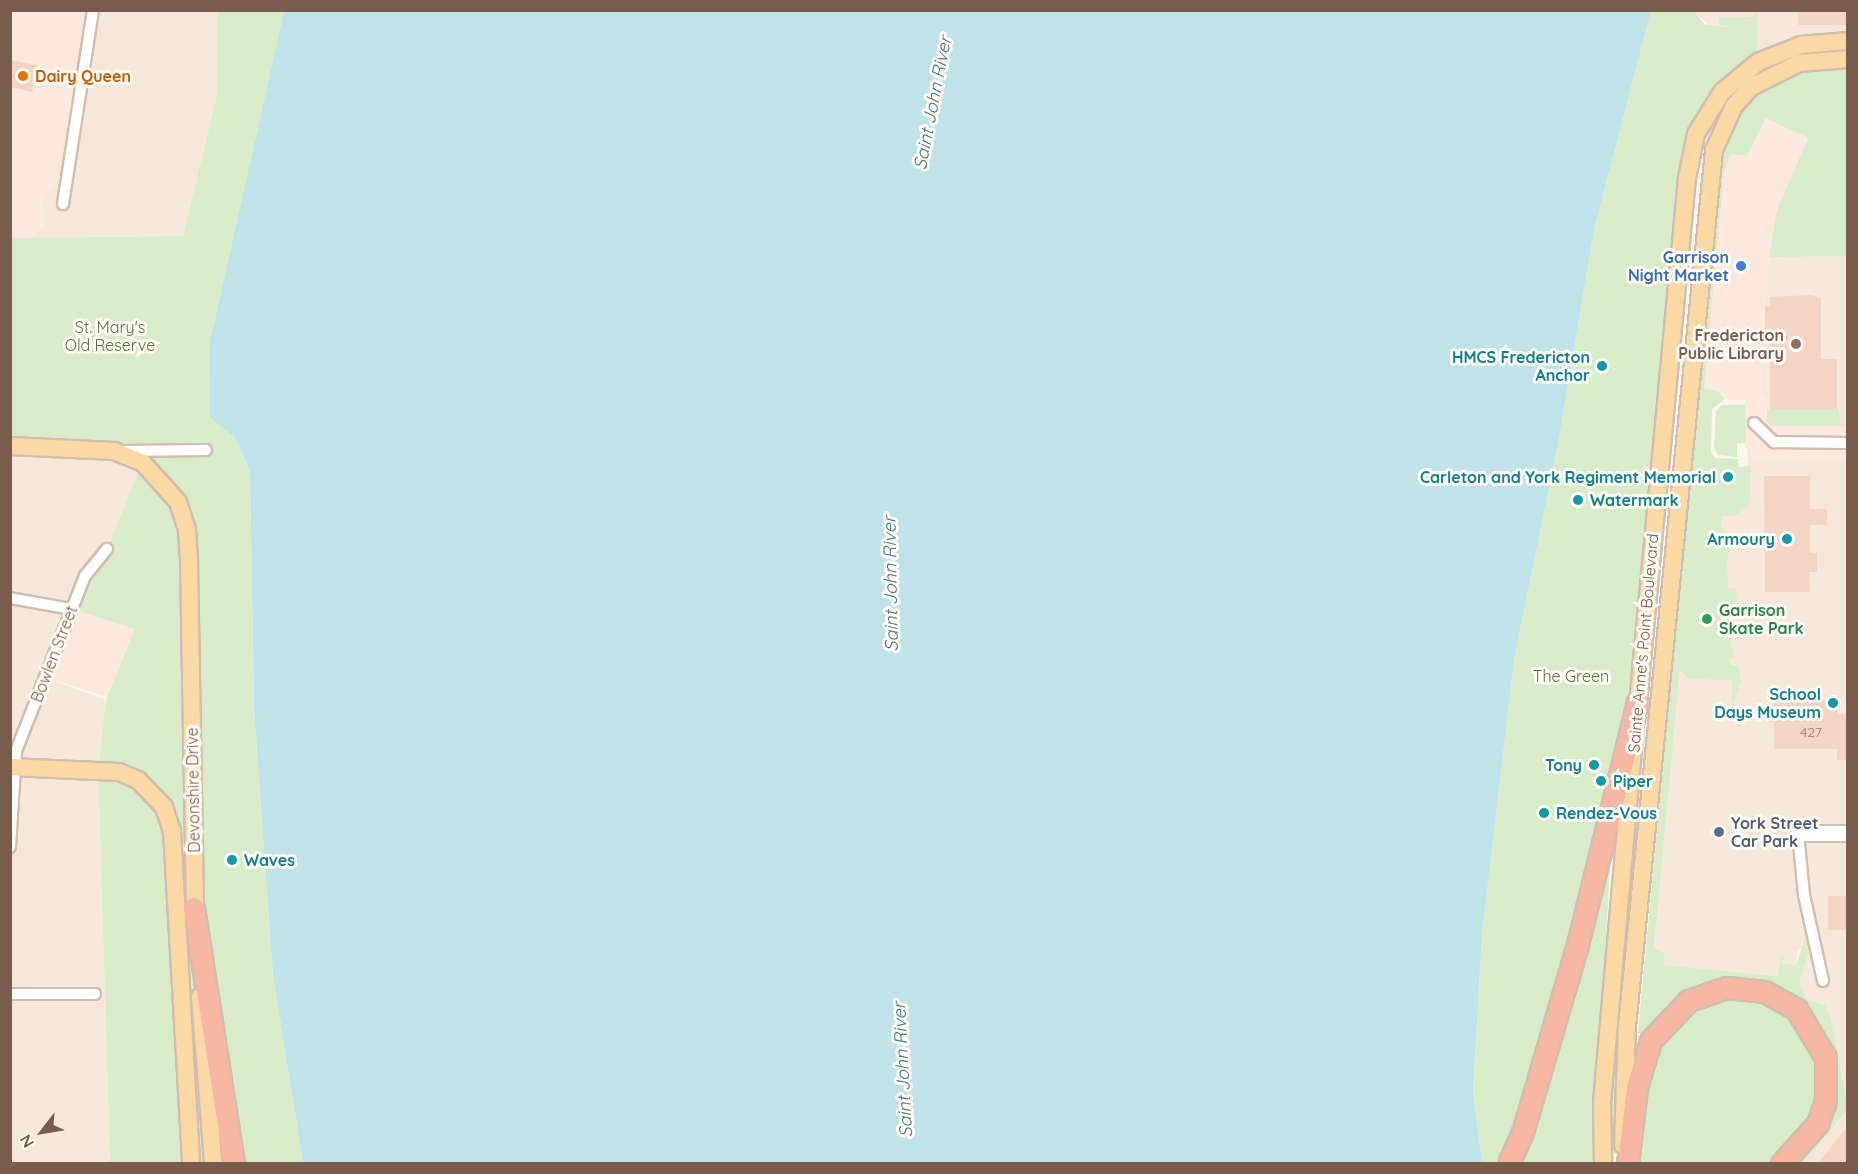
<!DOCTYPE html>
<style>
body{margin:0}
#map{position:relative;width:1858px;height:1174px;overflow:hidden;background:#fdf6ec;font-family:Quicksand,sans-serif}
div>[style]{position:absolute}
.residential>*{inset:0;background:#f5e8da}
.commercial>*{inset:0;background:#fde8e0;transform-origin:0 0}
.green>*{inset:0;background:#d8ecc9}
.water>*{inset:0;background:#bfe3e8}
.building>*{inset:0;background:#f3d5c3;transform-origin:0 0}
.roads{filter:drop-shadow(2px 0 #d1beb0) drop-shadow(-2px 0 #d1beb0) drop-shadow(0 2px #d1beb0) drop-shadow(0 -2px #d1beb0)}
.street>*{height:10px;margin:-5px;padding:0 5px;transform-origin:5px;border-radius:5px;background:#fff}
.secondary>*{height:15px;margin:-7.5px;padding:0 7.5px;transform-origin:7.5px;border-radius:7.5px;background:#fff}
.primary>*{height:16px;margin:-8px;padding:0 8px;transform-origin:8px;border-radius:8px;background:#fbd9a5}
.highway>*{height:20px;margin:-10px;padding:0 10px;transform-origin:10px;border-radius:10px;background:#f7b7a3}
.dots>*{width:16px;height:16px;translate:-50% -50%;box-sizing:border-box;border:3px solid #fffaf3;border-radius:50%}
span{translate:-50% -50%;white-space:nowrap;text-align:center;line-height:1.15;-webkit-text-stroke:6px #fffaf3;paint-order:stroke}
.number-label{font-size:14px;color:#987a6a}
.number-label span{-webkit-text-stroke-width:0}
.food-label{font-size:16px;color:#c56008;font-weight:700}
.left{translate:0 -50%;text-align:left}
.shop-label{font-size:16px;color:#366cbe;font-weight:700}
.right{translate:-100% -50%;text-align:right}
.park-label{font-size:16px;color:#537a41}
.education-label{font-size:16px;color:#785e54;font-weight:700}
.culture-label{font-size:16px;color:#0d838f;font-weight:700}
.leisure-label{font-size:16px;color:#27864d;font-weight:700}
.street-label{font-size:16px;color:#7a5c4d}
.service-label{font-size:16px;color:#4e5e75;font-weight:700}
.water-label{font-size:18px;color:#437c86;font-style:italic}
.frame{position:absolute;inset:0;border:12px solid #7a5c4d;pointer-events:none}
.north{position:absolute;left:12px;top:1102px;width:60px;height:60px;-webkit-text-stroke:4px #fffaf3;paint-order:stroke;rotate:239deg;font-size:16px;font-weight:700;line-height:24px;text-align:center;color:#7a5c4d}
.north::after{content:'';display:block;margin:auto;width:21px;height:27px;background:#7a5c4d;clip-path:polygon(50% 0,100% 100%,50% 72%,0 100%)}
</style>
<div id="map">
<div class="residential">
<div style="clip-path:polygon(84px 11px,217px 11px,217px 95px,183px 236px,30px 238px,44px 224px,41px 201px,58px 177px)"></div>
<div style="clip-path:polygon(1694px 11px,1847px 11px,1847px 1163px,1803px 1163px,1846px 1112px,1847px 1103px,1831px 1018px,1825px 1005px,1808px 1000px,1799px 984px,1808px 955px,1804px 948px,1797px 950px,1796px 966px,1782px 963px,1784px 955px,1778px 976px,1664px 965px,1654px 948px,1691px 552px,1721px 530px,1721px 515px,1750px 503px,1745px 400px,1725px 399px,1766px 118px,1749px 103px,1773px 83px,1757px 51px,1756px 27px,1709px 26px)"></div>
<div style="clip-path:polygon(11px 446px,143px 463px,107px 549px,45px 677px,106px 700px,98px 768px,110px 1163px,11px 1164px)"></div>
</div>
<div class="commercial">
<div style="clip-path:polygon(10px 11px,84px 11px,58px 177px,41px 201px,44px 223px,30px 238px,11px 238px)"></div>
<div style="clip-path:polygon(1766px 118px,1809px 138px,1848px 227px,1843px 256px,1769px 257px,1765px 331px,1770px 332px,1770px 366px,1762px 367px,1761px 394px,1770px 402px,1771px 426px,1847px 426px,1847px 460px,1750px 459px,1750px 449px,1745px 448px,1745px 400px,1725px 399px,1718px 391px,1704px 388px,1724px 172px,1731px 154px,1747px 156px)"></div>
<div style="left:71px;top:609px;width:67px;height:73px;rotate:17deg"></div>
</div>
<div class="green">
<div style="clip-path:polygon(217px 11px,284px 11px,209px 345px,210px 416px,235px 438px,250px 471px,254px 708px,273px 976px,303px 1163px,110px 1163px,98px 768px,106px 700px,135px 629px,71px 609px,107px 549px,142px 463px,11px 446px,11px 238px,183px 236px,217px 95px)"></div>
<div style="clip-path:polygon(1651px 11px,1694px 11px,1705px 25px,1729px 27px,1719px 24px,1719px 18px,1752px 17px,1757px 11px,1757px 51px,1714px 86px,1695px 117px,1683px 154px,1631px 672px,1615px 778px,1570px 933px,1545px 1042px,1505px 1163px,1482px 1164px,1473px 1092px,1482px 935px,1514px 660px,1559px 439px,1594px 230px)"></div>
<div style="clip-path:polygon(1847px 68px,1847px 256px,1769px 257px,1777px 210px,1808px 138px,1766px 118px,1747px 156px,1731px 154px,1724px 172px,1704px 388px,1718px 391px,1725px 399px,1712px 409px,1711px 452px,1715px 458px,1738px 459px,1739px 467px,1750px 466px,1750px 503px,1735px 516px,1721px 516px,1721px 530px,1734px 535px,1727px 560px,1728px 588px,1736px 588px,1737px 605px,1728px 606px,1728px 632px,1735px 657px,1730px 658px,1731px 665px,1738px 666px,1741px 682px,1732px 706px,1732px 680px,1689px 679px,1680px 670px,1654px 948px,1664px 953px,1664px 965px,1778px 976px,1780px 958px,1784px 955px,1782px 963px,1796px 965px,1806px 936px,1808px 955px,1799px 984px,1808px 1000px,1825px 1005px,1831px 1018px,1847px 1103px,1846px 1112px,1804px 1162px,1793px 1163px,1821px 1132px,1828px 1044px,1808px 1011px,1786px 993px,1684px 996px,1666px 1009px,1647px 1035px,1638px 1033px,1719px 165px,1736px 118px,1757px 94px,1795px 73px)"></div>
<div style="clip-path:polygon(1696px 181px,1618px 1032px,1614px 1163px,1610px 1164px,1610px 1073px)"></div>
<div style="clip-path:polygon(1722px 405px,1745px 405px,1746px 443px,1737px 443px,1737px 457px,1718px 455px,1714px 448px,1716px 411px)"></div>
<div style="clip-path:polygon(1838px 408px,1841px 426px,1771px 426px,1767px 421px,1767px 409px)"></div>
<div style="clip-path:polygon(1611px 849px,1593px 1163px,1518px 1164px)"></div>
<div style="clip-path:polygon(1727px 995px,1762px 999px,1796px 1018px,1822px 1069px,1817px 1109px,1790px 1149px,1770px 1163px,1639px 1164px,1638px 1120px,1658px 1043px,1688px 1010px)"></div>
</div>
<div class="water">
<div style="clip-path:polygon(284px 11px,1651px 11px,1594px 230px,1559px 439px,1514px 660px,1482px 935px,1473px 1092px,1482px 1163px,303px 1163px,273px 976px,254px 708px,250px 471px,235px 438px,210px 417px,209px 345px)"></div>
</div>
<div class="building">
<div style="left:1798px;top:10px;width:50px;height:15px"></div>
<div style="clip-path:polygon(10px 60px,37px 65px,32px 92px,10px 87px)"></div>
<div style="clip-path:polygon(1812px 295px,1821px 298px,1821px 359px,1837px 359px,1837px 409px,1770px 409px,1770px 332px,1765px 331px,1765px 306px,1770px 306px,1770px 297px)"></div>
<div style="clip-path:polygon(1764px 476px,1810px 476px,1810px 509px,1827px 509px,1827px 525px,1810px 525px,1810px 553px,1817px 553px,1817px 572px,1809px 572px,1810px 592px,1765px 592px)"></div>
<div style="clip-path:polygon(1774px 699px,1838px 700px,1838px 714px,1848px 714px,1848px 760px,1837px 760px,1837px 749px,1774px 749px)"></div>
<div style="left:1828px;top:896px;width:20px;height:34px"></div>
<div style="clip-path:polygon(1848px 1126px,1848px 1164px,1817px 1164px,1834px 1143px)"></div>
</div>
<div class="roads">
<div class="street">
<div style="left:63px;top:204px;width:196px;rotate:-81.2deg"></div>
<div style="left:1754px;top:423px;width:28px;rotate:44deg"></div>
<div style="left:1774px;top:442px;width:74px;rotate:0.8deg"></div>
<div style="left:123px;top:451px;width:83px;rotate:-0.7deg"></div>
<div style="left:10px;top:598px;width:62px;rotate:10.2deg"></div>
<div style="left:1798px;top:833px;width:62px;rotate:84.5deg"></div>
<div style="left:1804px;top:895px;width:88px;rotate:77.5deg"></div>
<div style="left:10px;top:847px;width:96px;rotate:-86.4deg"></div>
<div style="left:16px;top:751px;width:188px;rotate:-68.5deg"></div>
<div style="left:85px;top:576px;width:35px;rotate:-51deg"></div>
<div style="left:10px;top:994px;width:85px"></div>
</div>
<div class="secondary">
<div style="left:1798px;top:833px;width:50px"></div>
</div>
<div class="primary">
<div style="left:10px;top:446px;width:104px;rotate:2.8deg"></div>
<div style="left:114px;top:451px;width:31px;rotate:22deg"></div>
<div style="left:143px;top:463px;width:52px;rotate:48.1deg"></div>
<div style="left:178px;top:502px;width:29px;rotate:72deg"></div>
<div style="left:187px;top:530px;width:31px;rotate:86deg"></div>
<div style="left:189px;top:561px;width:359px;rotate:89deg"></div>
<div style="left:1637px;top:714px;width:538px;rotate:-84.67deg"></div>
<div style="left:1687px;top:178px;width:45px;rotate:-78.4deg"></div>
<div style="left:1696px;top:134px;width:49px;rotate:-58.2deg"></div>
<div style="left:1722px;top:92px;width:47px;rotate:-39.8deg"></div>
<div style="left:1758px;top:62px;width:46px;rotate:-21.6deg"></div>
<div style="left:1801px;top:45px;width:47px;rotate:-4.9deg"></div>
<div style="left:10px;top:767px;width:109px;rotate:2.6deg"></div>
<div style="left:119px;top:772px;width:21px;rotate:23deg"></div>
<div style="left:138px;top:780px;width:37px;rotate:46deg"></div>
<div style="left:164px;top:807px;width:25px;rotate:72deg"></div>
<div style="left:172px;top:831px;width:334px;rotate:86.7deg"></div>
<div style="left:200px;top:997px;width:168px;rotate:85.5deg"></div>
<div style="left:1623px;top:1145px;width:118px;rotate:-88.1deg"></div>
<div style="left:1627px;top:1027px;width:881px;rotate:-84.33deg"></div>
<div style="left:1714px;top:150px;width:48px;rotate:-65.6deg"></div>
<div style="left:1734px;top:106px;width:25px;rotate:-48deg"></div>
<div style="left:1751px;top:87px;width:54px;rotate:-26.6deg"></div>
<div style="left:1799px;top:63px;width:49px;rotate:-4.7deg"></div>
<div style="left:1603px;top:1164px;width:61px;rotate:-90.9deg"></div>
<div style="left:1602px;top:1103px;width:355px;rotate:-85deg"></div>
</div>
<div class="highway">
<div style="left:194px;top:908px;width:259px;rotate:81.1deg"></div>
<div style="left:1509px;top:1164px;width:34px;rotate:-66deg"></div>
<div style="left:1523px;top:1133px;width:196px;rotate:-73.7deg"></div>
<div style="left:1578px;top:945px;width:250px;rotate:-76.1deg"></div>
<div style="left:1628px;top:1164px;width:77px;rotate:-83.2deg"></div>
<div style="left:1637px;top:1088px;width:49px;rotate:-73.4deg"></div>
<div style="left:1651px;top:1041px;width:55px;rotate:-46.5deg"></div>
<div style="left:1689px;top:1001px;width:40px;rotate:-18.9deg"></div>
<div style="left:1727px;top:988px;width:38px;rotate:6deg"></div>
<div style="left:1765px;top:992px;width:37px;rotate:29deg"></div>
<div style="left:1797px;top:1010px;width:56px;rotate:58.9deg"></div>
<div style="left:1826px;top:1058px;width:43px;rotate:90deg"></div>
<div style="left:1826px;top:1101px;width:24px;rotate:109deg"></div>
<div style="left:1818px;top:1124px;width:54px;rotate:132deg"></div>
</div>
</div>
<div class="dots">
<div style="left:23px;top:76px;background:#e8710a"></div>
<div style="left:1741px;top:266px;background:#3f7fe0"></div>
<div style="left:1796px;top:344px;background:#8d6e63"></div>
<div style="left:1602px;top:366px;background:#0f9aa8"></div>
<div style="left:1728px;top:477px;background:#0f9aa8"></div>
<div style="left:1578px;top:500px;background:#0f9aa8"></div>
<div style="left:1787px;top:539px;background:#0f9aa8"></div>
<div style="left:1707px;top:619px;background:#2e9e5b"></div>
<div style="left:1833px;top:703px;background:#0f9aa8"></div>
<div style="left:1594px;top:765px;background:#0f9aa8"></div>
<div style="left:1601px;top:781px;background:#0f9aa8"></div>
<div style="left:1544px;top:813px;background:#0f9aa8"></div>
<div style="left:1719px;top:832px;background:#5c6f8a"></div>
<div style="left:232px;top:860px;background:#0f9aa8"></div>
</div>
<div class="number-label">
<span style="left:1811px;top:732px">427</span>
</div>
<div class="food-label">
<span class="left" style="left:35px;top:76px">Dairy Queen</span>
</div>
<div class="shop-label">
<span class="right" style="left:1729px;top:266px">Garrison<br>Night Market</span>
</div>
<div class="park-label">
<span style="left:110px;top:336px">St. Mary's<br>Old Reserve</span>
<span style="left:1571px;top:676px">The Green</span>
</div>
<div class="education-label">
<span class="right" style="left:1784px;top:344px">Fredericton<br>Public Library</span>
</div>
<div class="culture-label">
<span class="right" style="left:1590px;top:366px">HMCS Fredericton<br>Anchor</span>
<span class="right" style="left:1716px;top:477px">Carleton and York Regiment Memorial</span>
<span class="left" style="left:1590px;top:500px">Watermark</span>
<span class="right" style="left:1775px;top:539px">Armoury</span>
<span class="right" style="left:1821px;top:703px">School<br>Days Museum</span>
<span class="right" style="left:1582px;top:765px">Tony</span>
<span class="left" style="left:1613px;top:781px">Piper</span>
<span class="left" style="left:1556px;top:813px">Rendez-Vous</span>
<span class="left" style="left:244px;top:860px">Waves</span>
</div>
<div class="leisure-label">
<span class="left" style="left:1719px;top:619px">Garrison<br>Skate Park</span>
</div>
<div class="street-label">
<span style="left:1643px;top:643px;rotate:-85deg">Sainte Anne's Point Boulevard</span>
<span style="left:54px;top:654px;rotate:-69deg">Bowlen Street</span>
<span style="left:193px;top:790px;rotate:-91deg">Devonshire Drive</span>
</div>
<div class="service-label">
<span class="left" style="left:1731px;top:832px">York Street<br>Car Park</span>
</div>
<div class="water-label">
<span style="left:933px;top:103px;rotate:-79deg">Saint John River</span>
<span style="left:891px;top:584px;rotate:-91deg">Saint John River</span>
<span style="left:903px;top:1070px;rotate:-93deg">Saint John River</span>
</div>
<div class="frame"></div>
<div class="north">N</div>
</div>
